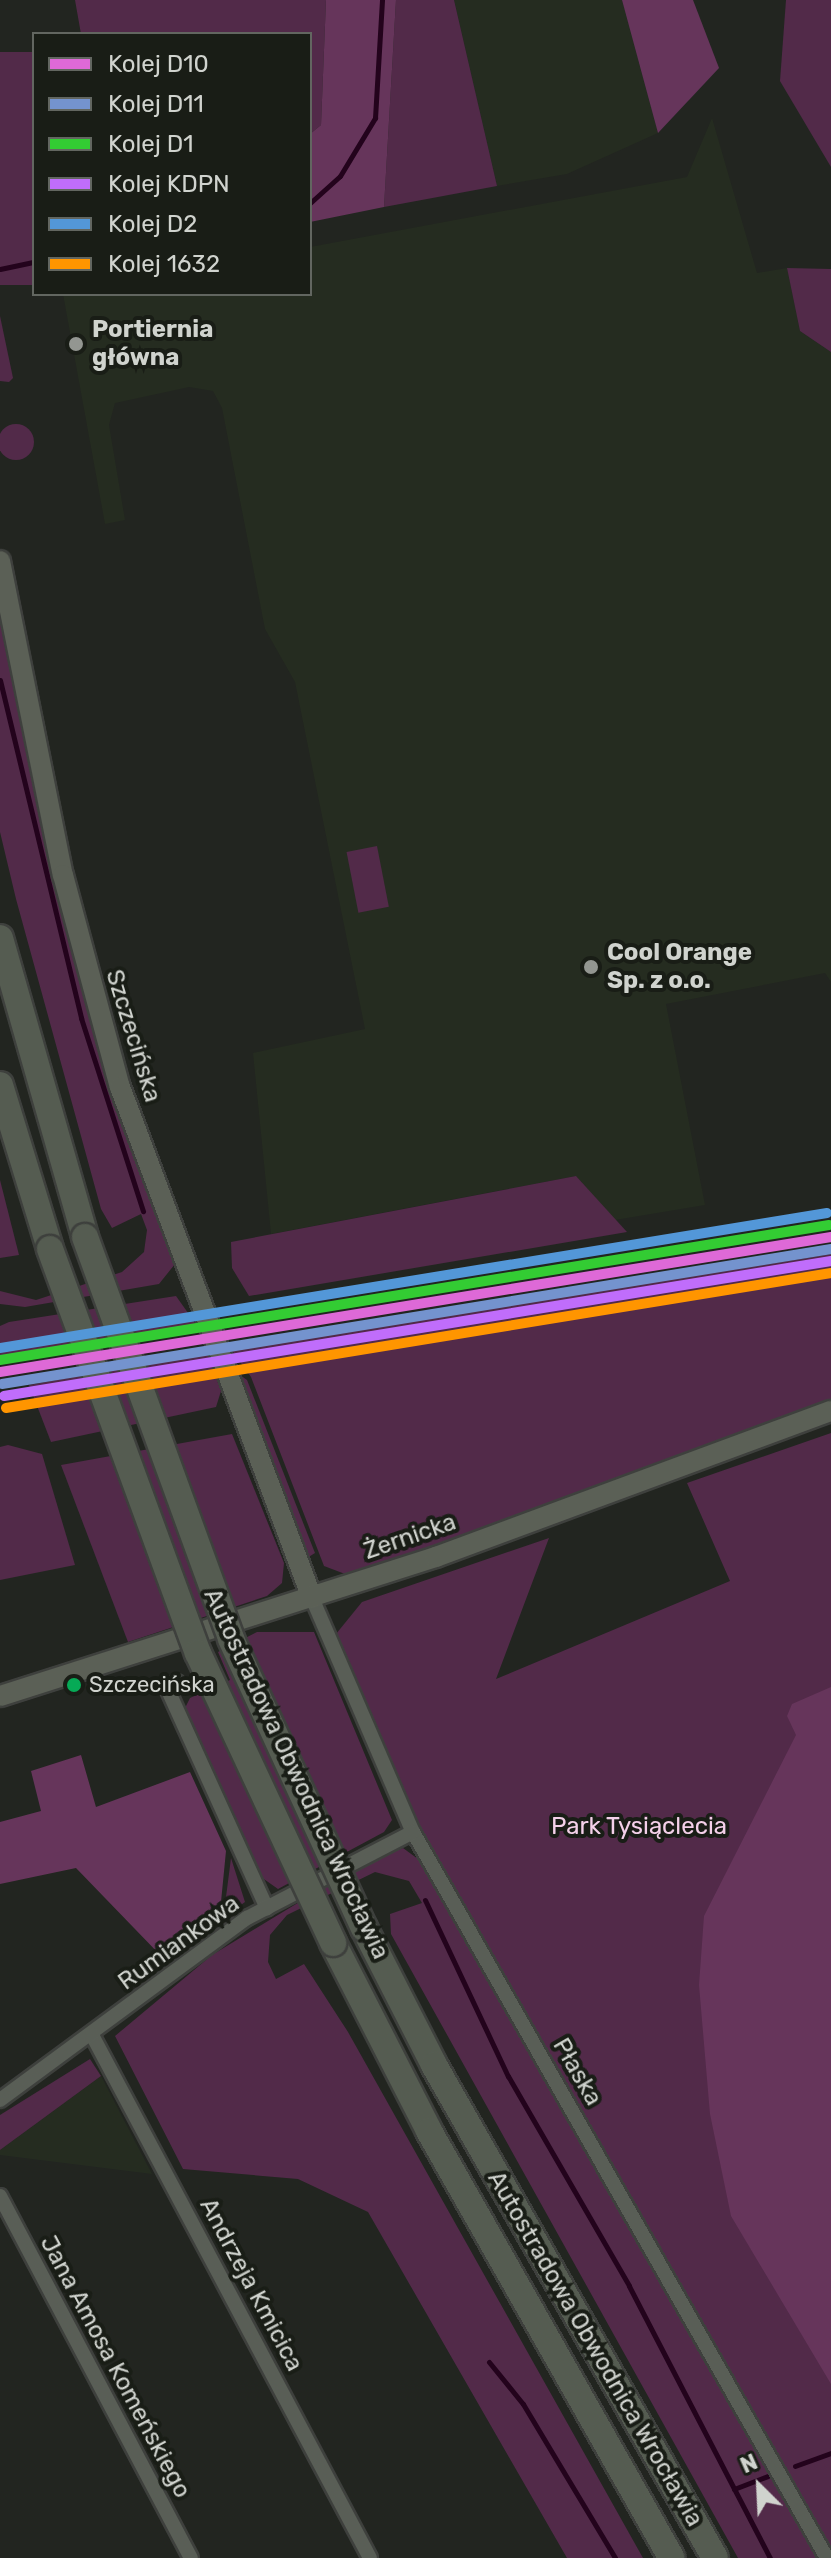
<!DOCTYPE html>
<meta charset="utf-8">
<style>
body{margin:0}
#map{position:relative;width:831px;height:2558px;overflow:hidden;background:#222520;font-family:Rubik,sans-serif}
div>[style]{position:absolute}
.built>*{inset:0;background:#252c20}
.green>*{inset:0;background:#522a49;transform-origin:0 0}
.round{border-radius:50%}
.forest>*{inset:0;background:#66355b}
.stream>*{height:5px;margin:-2.5px;padding:0 2.5px;transform-origin:2.5px;border-radius:2.5px;background:#23031c}
.roads{filter:drop-shadow(2px 0 #3e403d) drop-shadow(-2px 0 #3e403d) drop-shadow(0 2px #3e403d) drop-shadow(0 -2px #3e403d)}
.street>*{height:14px;margin:-7px;padding:0 7px;transform-origin:7px;border-radius:7px;background:#595e56}
.secondary>*{height:20px;margin:-10px;padding:0 10px;transform-origin:10px;border-radius:10px;background:#5b6056}
.highway>*{height:26px;margin:-13px;padding:0 13px;transform-origin:13px;border-radius:13px;background:#555c51}
.bridges{filter:drop-shadow(2px 0 #3e403d) drop-shadow(-2px 0 #3e403d) drop-shadow(0 2px #3e403d) drop-shadow(0 -2px #3e403d)}
.highway-bridge>*{height:26px;margin:-13px;padding:0 13px;transform-origin:13px;border-radius:13px;background:#555c51}
.rail-1>*{height:10px;margin:-5px;padding:0 5px;transform-origin:5px;border-radius:5px;background:#de69d7}
.rail-2>*{height:10px;margin:-5px;padding:0 5px;transform-origin:5px;border-radius:5px;background:#7493ce}
.rail-3>*{height:10px;margin:-5px;padding:0 5px;transform-origin:5px;border-radius:5px;background:#3c3}
.rail-4>*{height:10px;margin:-5px;padding:0 5px;transform-origin:5px;border-radius:5px;background:#c06dfb}
.rail-5>*{height:10px;margin:-5px;padding:0 5px;transform-origin:5px;border-radius:5px;background:#5397d8}
.rail-6>*{height:10px;margin:-5px;padding:0 5px;transform-origin:5px;border-radius:5px;background:#ff9500}
.dots>*{width:22px;height:22px;translate:-50% -50%;box-sizing:border-box;border:4px solid #191d16;border-radius:50%}
span{translate:-50% -50%;white-space:nowrap;text-align:center;line-height:1.15;-webkit-text-stroke:8px #191d16;paint-order:stroke}
.bus-label{font-size:22px;color:#d0d3ce}
.left{translate:0 -50%;text-align:left}
.poi-label{font-size:24px;color:#d0d3ce;font-weight:700}
.street-label{font-size:24px;color:#d0d3ce}
.park-label{font-size:24px;color:#f4d0e9}
.legend{position:absolute;left:32px;top:32px;width:280px;height:264px;box-sizing:border-box;background:#191d16;border:2px solid #626660;margin:0;padding:10px 14px;list-style:none;font-size:24px;color:#d0d3ce}
.legend li{display:flex;align-items:center;gap:16px;height:40px}
.legend b{width:40px;border:2px solid #626660}
.north{position:absolute;left:719px;top:2446px;width:80px;height:80px;-webkit-text-stroke:6px #191d16;paint-order:stroke;rotate:336deg;font-size:22px;font-weight:700;line-height:32px;text-align:center;color:#d0d3ce}
.north::after{content:'';display:block;margin:auto;width:28px;height:36px;background:#d0d3ce;clip-path:polygon(50% 0,100% 100%,50% 72%,0 100%)}
</style>
<div id="map">
<div class="built">
<div style="clip-path:polygon(454px 0,622px 0,658px 133px,567px 174px,497px 186px)"></div>
<div style="clip-path:polygon(712px 118px,757px 273px,787px 268px,800px 331px,831px 352px,831px 982px,825px 973px,666px 1004px,705px 1205px,615px 1220px,576px 1176px,271px 1234px,253px 1053px,365px 1029px,295px 682px,265px 629px,222px 408px,213px 391px,189px 387px,115px 403px,109px 425px,125px 520px,105px 524px,63px 294px,310px 294px,310px 247px,687px 177px)"></div>
<div style="clip-path:polygon(101px 2076px,152px 2174px,0 2155px,0 2150px)"></div>
</div>
<div class="green">
<div style="clip-path:polygon(75px 0,326px 0,321px 125px,310px 134px,310px 34px,81px 34px)"></div>
<div style="clip-path:polygon(396px 0,454px 0,497px 186px,384px 207px)"></div>
<div style="clip-path:polygon(786px 0,831px 0,831px 167px,780px 81px)"></div>
<div style="left:34px;top:52px;width:233px;height:35px;rotate:90deg"></div>
<div style="clip-path:polygon(787px 268px,831px 269px,831px 352px,800px 331px)"></div>
<div style="clip-path:polygon(0 316px,13px 378px,9px 382px,0 381px)"></div>
<div class="round" style="left:-2px;top:424px;width:36px;height:36px"></div>
<div style="clip-path:polygon(0 612px,81px 988px,175px 1264px,159px 1284px,25px 1307px,0 1304px,0 1291px,36px 1300px,122px 1272px,144px 1252px,147px 1230px,141px 1214px,112px 1228px,101px 1209px,16px 899px,0 832px)"></div>
<div style="left:377px;top:846px;width:62px;height:31px;rotate:79deg"></div>
<div style="clip-path:polygon(576px 1176px,627px 1232px,249px 1296px,232px 1268px,231px 1242px)"></div>
<div style="clip-path:polygon(0 1180px,19px 1255px,0 1258px)"></div>
<div style="clip-path:polygon(831px 1254px,831px 1399px,353px 1577px,324px 1566px,251px 1377px,231px 1349px)"></div>
<div style="clip-path:polygon(176px 1296px,198px 1327px,0 1358px,0 1326px,9px 1322px)"></div>
<div style="clip-path:polygon(207px 1353px,221px 1391px,216px 1407px,51px 1442px,29px 1385px)"></div>
<div style="clip-path:polygon(236px 1372px,247px 1380px,315px 1553px,307px 1558px)"></div>
<div style="clip-path:polygon(831px 1433px,831px 2549px,419px 1830px,336px 1634px,362px 1602px,549px 1538px,496px 1679px,730px 1581px,687px 1483px)"></div>
<div style="clip-path:polygon(232px 1434px,284px 1563px,282px 1583px,267px 1596px,128px 1642px,61px 1465px)"></div>
<div style="clip-path:polygon(8px 1445px,42px 1454px,75px 1565px,0 1580px,0 1447px)"></div>
<div style="clip-path:polygon(257px 1632px,314px 1632px,392px 1820px,384px 1832px,278px 1889px,261px 1877px,184px 1710px,190px 1698px,230px 1680px,218px 1652px)"></div>
<div style="clip-path:polygon(403px 1848px,418px 1859px,819px 2558px,738px 2558px,391px 1934px,390px 1914px,422px 1903px,409px 1881px,375px 1872px,287px 1915px,270px 1935px,268px 1962px,276px 1979px,304px 1964px,348px 2032px,643px 2558px,567px 2558px,368px 2212px,298px 2179px,183px 2169px,115px 2036px,212px 1955px,362px 1864px)"></div>
<div style="clip-path:polygon(231px 1858px,245px 1902px,213px 1925px,226px 1897px)"></div>
<div style="clip-path:polygon(90px 2059px,101px 2076px,0 2150px,0 2115px)"></div>
</div>
<div class="forest">
<div style="clip-path:polygon(326px 0,396px 0,384px 207px,310px 222px,310px 134px,321px 125px)"></div>
<div style="clip-path:polygon(622px 0,693px 0,719px 68px,658px 133px)"></div>
<div style="clip-path:polygon(831px 1687px,831px 2384px,731px 2216px,710px 2114px,699px 1985px,704px 1916px,796px 1735px,787px 1716px,792px 1704px)"></div>
<div style="clip-path:polygon(81px 1755px,96px 1807px,190px 1772px,226px 1851px,221px 1902px,162px 1957px,76px 1868px,0 1884px,0 1822px,41px 1811px,31px 1771px)"></div>
</div>
<div class="stream">
<div style="left:310px;top:203px;width:40px;rotate:-42deg"></div>
<div style="left:340px;top:176px;width:68px;rotate:-58.9deg"></div>
<div style="left:375px;top:118px;width:118px;rotate:-86.6deg"></div>
<div style="left:0;top:269px;width:35px;rotate:-12deg"></div>
<div style="left:0;top:680px;width:348px;rotate:76.5deg"></div>
<div style="left:81px;top:1018px;width:203px;rotate:72.2deg"></div>
<div style="left:0;top:1358px;width:47px;rotate:-9.9deg"></div>
<div style="left:425px;top:1900px;width:195px;rotate:64.8deg"></div>
<div style="left:508px;top:2076px;width:242px;rotate:60deg"></div>
<div style="left:629px;top:2286px;width:306px;rotate:62.6deg"></div>
<div style="left:489px;top:2362px;width:54px;rotate:51deg"></div>
<div style="left:523px;top:2404px;width:179px;rotate:59.1deg"></div>
<div style="left:795px;top:2466px;width:38px;rotate:-20deg"></div>
<div style="left:734px;top:2489px;width:36px;rotate:-21deg"></div>
</div>
<div class="roads">
<div class="street">
<div style="left:312px;top:1598px;width:255px;rotate:66.7deg"></div>
<div style="left:413px;top:1832px;width:836px;rotate:60.31deg"></div>
<div style="left:177px;top:1682px;width:12px;rotate:149deg"></div>
<div style="left:167px;top:1688px;width:242px;rotate:65.6deg"></div>
<div style="left:92px;top:2035px;width:592px;rotate:62.01deg"></div>
<div style="left:0;top:2100px;width:307px;rotate:-36.4deg"></div>
<div style="left:247px;top:1918px;width:187px;rotate:-27.4deg"></div>
<div style="left:0;top:2196px;width:409px;rotate:62.2deg"></div>
</div>
<div class="secondary">
<div style="left:0;top:561px;width:320px;rotate:78.7deg"></div>
<div style="left:63px;top:875px;width:220px;rotate:75deg"></div>
<div style="left:120px;top:1087px;width:546px;rotate:69.41deg"></div>
<div style="left:0;top:1696px;width:458px;rotate:-17.7deg"></div>
<div style="left:436px;top:1557px;width:421px;rotate:-20.3deg"></div>
</div>
<div class="highway">
<div style="left:0;top:938px;width:311px;rotate:74.1deg"></div>
<div style="left:0;top:1085px;width:171px;rotate:73deg"></div>
<div style="left:364px;top:1928px;width:154px;rotate:62.9deg"></div>
<div style="left:434px;top:2065px;width:567px;rotate:60.32deg"></div>
<div style="left:333px;top:1943px;width:211px;rotate:62.9deg"></div>
<div style="left:429px;top:2131px;width:491px;rotate:60.4deg"></div>
</div>
</div>
<div class="bridges">
<div class="highway-bridge">
<div style="left:85px;top:1237px;width:428px;rotate:70deg"></div>
<div style="left:231px;top:1639px;width:318px;rotate:65.3deg"></div>
<div style="left:50px;top:1249px;width:430px;rotate:69.9deg"></div>
<div style="left:198px;top:1653px;width:320px;rotate:65deg"></div>
</div>
</div>
<div class="rail-1">
<div style="left:0;top:1372px;width:842px;rotate:-9.23deg"></div>
</div>
<div class="rail-2">
<div style="left:2px;top:1384px;width:840px;rotate:-9.25deg"></div>
</div>
<div class="rail-3">
<div style="left:0;top:1360px;width:840px;rotate:-9.25deg"></div>
</div>
<div class="rail-4">
<div style="left:4px;top:1396px;width:838px;rotate:-9.27deg"></div>
</div>
<div class="rail-5">
<div style="left:0;top:1348px;width:838px;rotate:-9.27deg"></div>
</div>
<div class="rail-6">
<div style="left:6px;top:1408px;width:836px;rotate:-9.29deg"></div>
</div>
<div class="dots">
<div style="left:76px;top:344px;background:#939691"></div>
<div style="left:591px;top:967px;background:#939691"></div>
<div style="left:74px;top:1685px;background:#06aa56"></div>
</div>
<div class="bus-label">
<span class="left" style="left:89px;top:1685px">Szczecińska</span>
</div>
<div class="poi-label">
<span class="left" style="left:92px;top:344px">Portiernia<br>główna</span>
<span class="left" style="left:607px;top:967px">Cool Orange<br>Sp. z o.o.</span>
</div>
<div class="street-label">
<span style="left:133px;top:1036px;rotate:73deg">Szczecińska</span>
<span style="left:410px;top:1537px;rotate:-19deg">Żernicka</span>
<span style="left:296px;top:1774px;rotate:65deg">Autostradowa Obwodnica Wrocławia</span>
<span style="left:179px;top:1943px;rotate:-36deg">Rumiankowa</span>
<span style="left:577px;top:2072px;rotate:60deg">Płaska</span>
<span style="left:251px;top:2285px;rotate:62deg">Andrzeja Kmicica</span>
<span style="left:595px;top:2349px;rotate:60deg">Autostradowa Obwodnica Wrocławia</span>
<span style="left:115px;top:2367px;rotate:62deg">Jana Amosa Komeńskiego</span>
</div>
<div class="park-label">
<span style="left:639px;top:1827px">Park Tysiąclecia</span>
</div>
<ul class="legend">
<li><b style="height:10px;background:#de69d7"></b>Kolej D10</li>
<li><b style="height:10px;background:#7493ce"></b>Kolej D11</li>
<li><b style="height:10px;background:#3c3"></b>Kolej D1</li>
<li><b style="height:10px;background:#c06dfb"></b>Kolej KDPN</li>
<li><b style="height:10px;background:#5397d8"></b>Kolej D2</li>
<li><b style="height:10px;background:#ff9500"></b>Kolej 1632</li>
</ul>
<div class="north">N</div>
</div>
